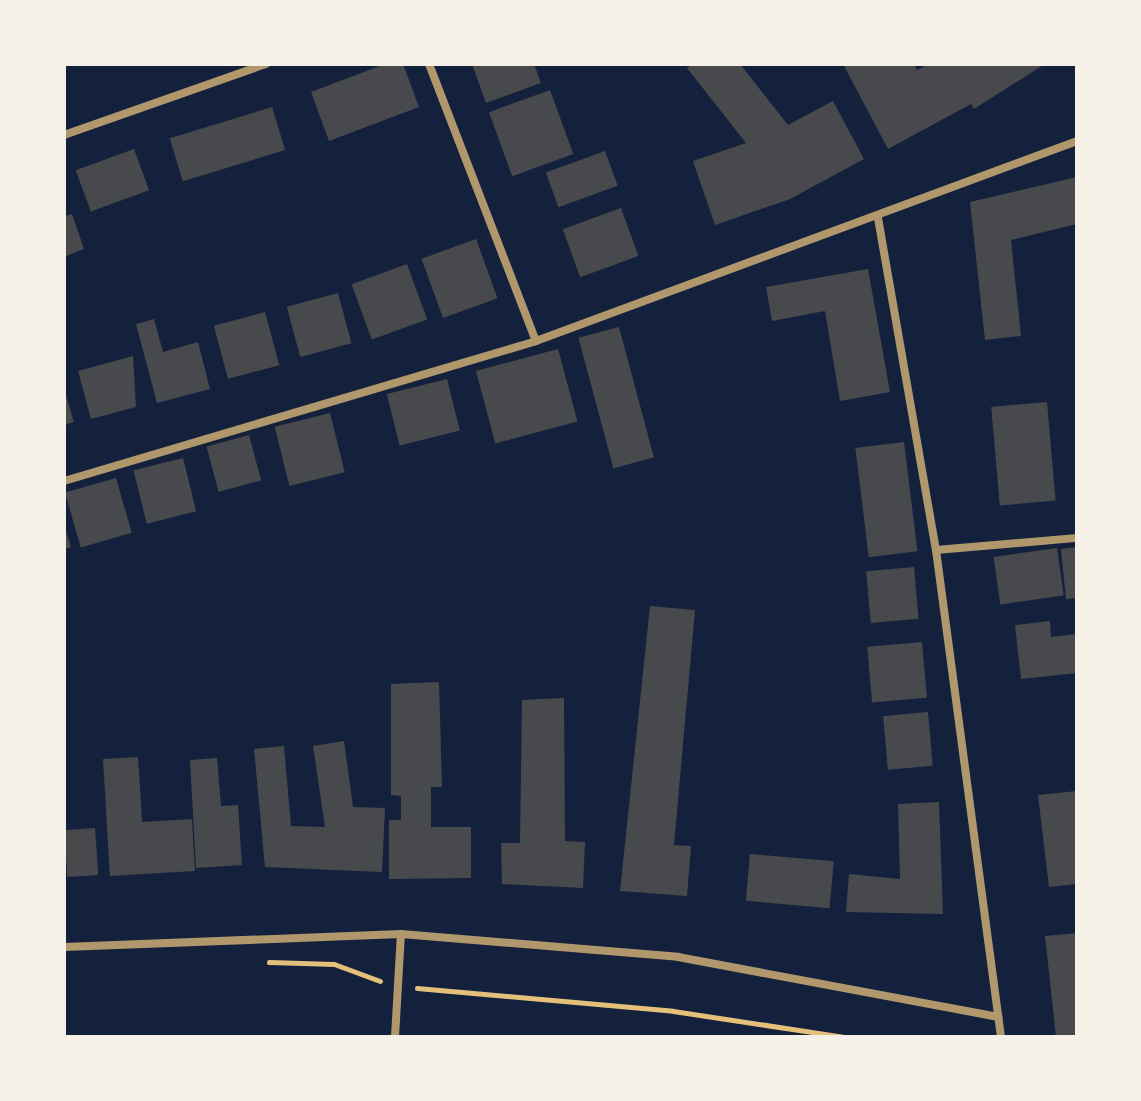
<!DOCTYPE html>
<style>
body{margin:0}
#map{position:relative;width:1141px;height:1101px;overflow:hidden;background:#14213d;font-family:Poppins,sans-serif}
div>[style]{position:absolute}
.building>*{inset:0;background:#48494c;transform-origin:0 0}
.path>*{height:5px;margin:-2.5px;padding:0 2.5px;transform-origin:2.5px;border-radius:2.5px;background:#e5c07b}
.minor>*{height:8px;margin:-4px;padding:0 4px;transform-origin:4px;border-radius:4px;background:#b1986c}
span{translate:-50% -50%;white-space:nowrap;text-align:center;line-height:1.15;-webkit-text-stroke:8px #f6f1e7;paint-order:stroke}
.frame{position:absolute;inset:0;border:66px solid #f6f1e7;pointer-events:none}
</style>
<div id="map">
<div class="building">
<div style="clip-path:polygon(385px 64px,403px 64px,419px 107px,329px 141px,311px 92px)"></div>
<div style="clip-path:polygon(472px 64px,534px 64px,541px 83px,486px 103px)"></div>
<div style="clip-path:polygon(692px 64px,740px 64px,788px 125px,833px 101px,864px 159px,790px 199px,715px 225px,693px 161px,746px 143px,687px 68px)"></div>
<div style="clip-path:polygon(843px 64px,914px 64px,917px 70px,929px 64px,1045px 64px,974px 109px,971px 104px,888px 149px)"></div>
<div style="left:550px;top:90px;width:68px;height:65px;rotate:70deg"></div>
<div style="left:272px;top:107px;width:45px;height:107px;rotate:73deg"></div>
<div style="left:134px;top:149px;width:44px;height:62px;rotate:70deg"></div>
<div style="left:605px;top:151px;width:37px;height:63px;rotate:70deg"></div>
<div style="clip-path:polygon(1077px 177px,1077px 224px,1011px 240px,1021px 336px,985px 340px,970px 202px)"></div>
<div style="left:621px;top:208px;width:51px;height:62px;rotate:70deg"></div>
<div style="clip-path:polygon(72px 214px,84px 249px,64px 257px,64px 216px)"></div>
<div style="left:476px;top:239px;width:63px;height:58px;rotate:70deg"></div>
<div style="left:407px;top:264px;width:59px;height:59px;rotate:70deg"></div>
<div style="clip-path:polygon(868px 269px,890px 392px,840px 401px,825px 311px,772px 321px,766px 287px)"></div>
<div style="left:338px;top:293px;width:52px;height:53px;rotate:75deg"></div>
<div style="left:265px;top:312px;width:55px;height:53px;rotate:75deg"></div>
<div style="clip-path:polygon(154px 319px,163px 352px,198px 342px,210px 389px,157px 403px,136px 324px)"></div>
<div style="left:619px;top:327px;width:135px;height:42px;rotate:75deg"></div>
<div style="left:558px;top:349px;width:75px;height:85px;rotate:75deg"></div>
<div style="clip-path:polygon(133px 356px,136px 407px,91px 419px,78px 371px)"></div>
<div style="left:447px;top:379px;width:53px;height:62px;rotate:76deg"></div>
<div style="clip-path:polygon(64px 389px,74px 422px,64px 425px)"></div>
<div style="left:1047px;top:402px;width:99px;height:56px;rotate:85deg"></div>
<div style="left:330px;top:413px;width:61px;height:57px;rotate:76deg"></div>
<div style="left:249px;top:435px;width:47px;height:44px;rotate:75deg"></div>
<div style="left:904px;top:442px;width:110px;height:49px;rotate:83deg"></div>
<div style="left:183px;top:458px;width:55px;height:51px;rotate:76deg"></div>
<div style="left:116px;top:478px;width:57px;height:53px;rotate:74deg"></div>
<div style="clip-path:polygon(64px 525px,71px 547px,64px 549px)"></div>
<div style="clip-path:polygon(1077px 547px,1077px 598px,1066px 599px,1061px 549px)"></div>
<div style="left:1057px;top:548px;width:48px;height:64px;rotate:82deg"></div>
<div style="left:914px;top:567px;width:52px;height:48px;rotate:85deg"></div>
<div style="clip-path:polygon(650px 606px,695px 610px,674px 845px,691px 846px,687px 896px,620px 891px)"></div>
<div style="clip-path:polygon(1050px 621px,1051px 637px,1077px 634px,1077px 673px,1021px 679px,1015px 625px)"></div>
<div style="left:922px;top:642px;width:56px;height:55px;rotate:85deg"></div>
<div style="clip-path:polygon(439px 682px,442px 787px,431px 787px,431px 827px,471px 827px,471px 878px,389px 879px,389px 820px,401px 820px,401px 796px,391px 795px,391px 684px)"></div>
<div style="clip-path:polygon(564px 698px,565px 841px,585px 842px,583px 888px,502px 884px,501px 843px,520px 843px,522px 700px)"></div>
<div style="left:928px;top:712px;width:54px;height:45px;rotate:85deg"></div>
<div style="clip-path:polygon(344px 741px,353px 807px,385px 808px,382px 872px,265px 867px,254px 749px,284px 746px,291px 826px,325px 827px,313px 746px)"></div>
<div style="clip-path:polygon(138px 757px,142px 822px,192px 819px,195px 871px,110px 876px,103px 759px)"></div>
<div style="clip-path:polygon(217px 758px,221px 806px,238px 805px,242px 865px,196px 868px,190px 760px)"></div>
<div style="clip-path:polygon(1077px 791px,1077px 884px,1049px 887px,1038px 795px)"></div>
<div style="clip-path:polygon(939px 802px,943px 914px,846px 912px,849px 874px,900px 879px,898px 804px)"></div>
<div style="left:95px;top:828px;width:47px;height:31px;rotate:86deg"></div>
<div style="left:750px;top:854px;width:84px;height:47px;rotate:5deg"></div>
<div style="clip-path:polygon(1077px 933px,1077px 1037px,1056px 1037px,1045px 936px)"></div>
</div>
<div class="path">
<div style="left:269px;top:962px;width:65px;rotate:1.8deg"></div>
<div style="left:334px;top:964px;width:49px;rotate:20.3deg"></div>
<div style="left:417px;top:988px;width:257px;rotate:5.1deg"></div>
<div style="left:673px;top:1011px;width:173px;rotate:8.6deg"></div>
</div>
<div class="minor">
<div style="left:429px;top:64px;width:297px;rotate:68.9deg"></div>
<div style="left:64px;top:135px;width:214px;rotate:-19.4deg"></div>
<div style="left:878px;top:218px;width:337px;rotate:80.1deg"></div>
<div style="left:936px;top:550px;width:491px;rotate:82.4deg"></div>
<div style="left:64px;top:481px;width:492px;rotate:-16.5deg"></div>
<div style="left:536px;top:341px;width:577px;rotate:-20.29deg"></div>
<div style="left:936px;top:550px;width:142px;rotate:-4.9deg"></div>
<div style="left:64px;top:947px;width:337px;rotate:-2.2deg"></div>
<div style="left:401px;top:934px;width:278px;rotate:4.7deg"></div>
<div style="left:678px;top:957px;width:326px;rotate:10.6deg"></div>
<div style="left:395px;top:1037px;width:103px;rotate:-86.7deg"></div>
</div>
<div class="frame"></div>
</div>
